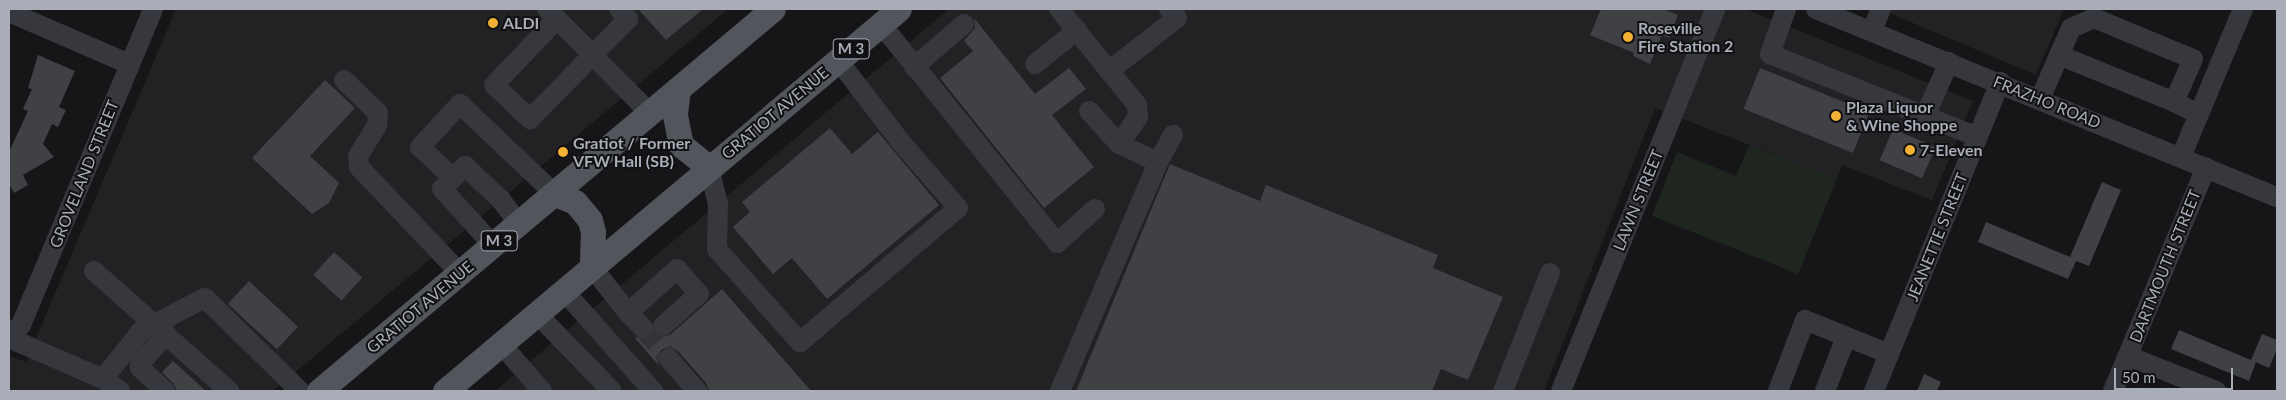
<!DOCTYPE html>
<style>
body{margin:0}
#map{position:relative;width:2286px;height:400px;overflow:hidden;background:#161618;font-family:Lato,sans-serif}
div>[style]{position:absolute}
.built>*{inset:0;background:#222225}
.green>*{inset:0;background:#1e261f}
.building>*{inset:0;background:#404145;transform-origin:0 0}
.minor-tunnel>*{height:20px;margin-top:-10px;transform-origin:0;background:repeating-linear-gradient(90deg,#333438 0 20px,transparent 0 30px)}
.minor>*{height:20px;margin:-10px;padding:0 10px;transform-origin:10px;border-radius:10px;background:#37383d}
.major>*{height:25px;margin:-12.5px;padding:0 12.5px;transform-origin:12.5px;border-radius:12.5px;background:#53555c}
.dots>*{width:14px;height:14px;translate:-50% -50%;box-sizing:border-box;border:2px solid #111113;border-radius:50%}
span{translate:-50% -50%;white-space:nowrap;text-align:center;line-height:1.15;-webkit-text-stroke:4px #111113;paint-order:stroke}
.shield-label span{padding:1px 4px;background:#111113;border:1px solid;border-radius:4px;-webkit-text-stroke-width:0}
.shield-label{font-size:15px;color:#a8adb8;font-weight:700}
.poi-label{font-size:16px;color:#a8adb8;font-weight:700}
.left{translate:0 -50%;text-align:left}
.street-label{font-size:16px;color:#a8adb8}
.frame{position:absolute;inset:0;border:10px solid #a8adb8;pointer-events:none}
.scale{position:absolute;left:2114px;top:368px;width:119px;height:22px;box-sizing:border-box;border:2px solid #a8adb8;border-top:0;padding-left:6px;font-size:15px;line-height:18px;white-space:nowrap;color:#a8adb8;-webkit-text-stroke:4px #111113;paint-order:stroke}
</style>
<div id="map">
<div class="built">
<div style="clip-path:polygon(176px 9px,728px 9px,273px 391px,9px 391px,10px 356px,26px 362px)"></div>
<div style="clip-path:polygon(949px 9px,1745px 9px,1973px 101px,1932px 200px,1842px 165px,1837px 179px,1655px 108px,1544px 391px,495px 391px)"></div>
<div style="clip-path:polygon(1880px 9px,2064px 9px,2036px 75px)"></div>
</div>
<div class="green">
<div style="clip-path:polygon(1749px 145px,1837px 179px,1798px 274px,1652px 216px,1677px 152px,1736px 176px)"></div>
</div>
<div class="building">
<div style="clip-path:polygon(638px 9px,703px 9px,666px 40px)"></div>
<div style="clip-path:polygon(1601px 9px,1663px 9px,1678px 15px,1669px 38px,1662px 35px,1650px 64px,1633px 56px,1634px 53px,1590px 35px)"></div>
<div style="clip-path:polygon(974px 18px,1035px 94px,1069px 68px,1086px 89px,1052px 115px,1094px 167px,1044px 208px,940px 78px,973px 51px,964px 41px,975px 28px)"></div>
<div style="clip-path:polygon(38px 55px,75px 71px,59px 107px,66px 110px,58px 127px,52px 124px,43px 144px,54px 157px,23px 175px,28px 185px,14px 193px,9px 184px,9px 152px,28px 111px,23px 109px,32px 89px,28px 88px)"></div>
<div style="left:1760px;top:68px;width:118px;height:44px;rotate:22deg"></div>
<div style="clip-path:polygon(325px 80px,355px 108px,310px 156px,339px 183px,329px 203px,312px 214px,252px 158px)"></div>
<div style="clip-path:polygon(830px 128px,852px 154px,878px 132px,939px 205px,827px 299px,792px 258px,773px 274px,733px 227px,750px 212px,742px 202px)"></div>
<div style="left:1893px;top:129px;width:46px;height:34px;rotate:23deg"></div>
<div style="clip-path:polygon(1170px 164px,1260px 201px,1266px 185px,1438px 255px,1433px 268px,1503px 297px,1468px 380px,1441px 369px,1432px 391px,1076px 391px)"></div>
<div style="clip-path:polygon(2102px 182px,2121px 190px,2089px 266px,2076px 261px,2068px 279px,1978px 242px,1986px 222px,2070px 257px)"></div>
<div style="left:334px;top:252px;width:38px;height:31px;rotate:42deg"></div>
<div style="left:249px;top:281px;width:67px;height:31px;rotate:43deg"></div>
<div style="clip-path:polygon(722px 289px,811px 391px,709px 391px,706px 383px,678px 351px,667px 347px,661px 350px,657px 361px,660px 367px,634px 337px,646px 340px,654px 333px,660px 337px,670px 335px)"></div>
<div style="clip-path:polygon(2179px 330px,2251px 360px,2262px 334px,2277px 340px,2277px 349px,2269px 368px,2256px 362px,2249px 381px,2171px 349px)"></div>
<div style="clip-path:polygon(173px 361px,206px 391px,177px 391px,173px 383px,162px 372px)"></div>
<div style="clip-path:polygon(1924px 374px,1941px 382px,1937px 391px,1917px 391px)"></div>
</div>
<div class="minor-tunnel">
<div style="left:643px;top:328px;width:40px;rotate:50deg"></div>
</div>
<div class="minor">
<div style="left:547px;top:9px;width:146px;rotate:45.3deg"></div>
<div style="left:1059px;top:9px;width:124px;rotate:50.9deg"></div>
<div style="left:1137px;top:105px;width:12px;rotate:85deg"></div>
<div style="left:1138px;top:117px;width:33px;rotate:125deg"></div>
<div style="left:1119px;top:144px;width:43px;rotate:24.8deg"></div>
<div style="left:1786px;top:9px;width:48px;rotate:109.6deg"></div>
<div style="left:1770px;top:54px;width:223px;rotate:21.8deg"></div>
<div style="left:1816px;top:9px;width:498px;rotate:22.2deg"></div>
<div style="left:9px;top:12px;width:131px;rotate:23.4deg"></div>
<div style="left:557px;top:19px;width:91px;rotate:133.7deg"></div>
<div style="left:494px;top:85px;width:50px;rotate:43.4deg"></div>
<div style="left:530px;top:119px;width:140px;rotate:-45.6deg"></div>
<div style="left:628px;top:19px;width:13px;rotate:-132deg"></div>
<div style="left:881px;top:24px;width:281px;rotate:51.2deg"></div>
<div style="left:1057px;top:243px;width:51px;rotate:-41.8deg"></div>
<div style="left:1872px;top:31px;width:24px;rotate:-68deg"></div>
<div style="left:2059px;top:55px;width:124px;rotate:22.2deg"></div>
<div style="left:1035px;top:64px;width:54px;rotate:-39deg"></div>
<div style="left:914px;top:67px;width:66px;rotate:-40.7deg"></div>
<div style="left:1109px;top:71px;width:86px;rotate:-37.9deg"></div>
<div style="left:1177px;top:18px;width:12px;rotate:-132deg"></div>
<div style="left:344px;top:80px;width:47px;rotate:44.1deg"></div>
<div style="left:378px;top:113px;width:12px;rotate:95deg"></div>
<div style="left:377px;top:125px;width:37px;rotate:121deg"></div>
<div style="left:358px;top:157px;width:10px;rotate:84deg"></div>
<div style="left:359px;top:167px;width:146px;rotate:46.4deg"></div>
<div style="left:2040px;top:99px;width:77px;rotate:-66.4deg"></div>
<div style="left:2071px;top:28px;width:25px;rotate:-23deg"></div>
<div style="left:2094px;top:18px;width:107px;rotate:22.5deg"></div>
<div style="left:2193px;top:59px;width:47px;rotate:113.8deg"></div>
<div style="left:2174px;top:102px;width:28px;rotate:26deg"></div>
<div style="left:1089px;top:111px;width:45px;rotate:47.7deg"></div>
<div style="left:1925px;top:116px;width:59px;rotate:-66deg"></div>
<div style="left:2181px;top:157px;width:160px;rotate:-67.3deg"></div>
<div style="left:709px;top:168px;width:36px;rotate:76deg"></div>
<div style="left:718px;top:203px;width:46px;rotate:91.2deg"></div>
<div style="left:717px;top:249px;width:125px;rotate:48.3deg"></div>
<div style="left:800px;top:342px;width:207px;rotate:-40.3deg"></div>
<div style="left:958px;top:208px;width:89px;rotate:-130.9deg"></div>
<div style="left:900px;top:141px;width:102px;rotate:-127.4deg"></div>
<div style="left:453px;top:178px;width:45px;rotate:-136.8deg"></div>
<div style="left:420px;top:147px;width:59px;rotate:-47.1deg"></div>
<div style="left:460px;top:104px;width:131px;rotate:43.5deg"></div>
<div style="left:493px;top:245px;width:76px;rotate:-132.3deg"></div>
<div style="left:442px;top:189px;width:33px;rotate:-45deg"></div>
<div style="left:465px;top:166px;width:50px;rotate:43.4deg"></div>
<div style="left:501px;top:200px;width:30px;rotate:53deg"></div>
<div style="left:592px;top:267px;width:58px;rotate:52deg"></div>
<div style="left:628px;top:313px;width:66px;rotate:-41.9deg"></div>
<div style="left:677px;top:269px;width:33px;rotate:49deg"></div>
<div style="left:699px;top:294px;width:48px;rotate:138.4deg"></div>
<div style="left:94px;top:271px;width:181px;rotate:41.6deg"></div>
<div style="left:564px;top:291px;width:134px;rotate:48.3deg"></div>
<div style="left:628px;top:313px;width:21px;rotate:45deg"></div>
<div style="left:537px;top:314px;width:107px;rotate:45.8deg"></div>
<div style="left:9px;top:335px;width:16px;rotate:-40deg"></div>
<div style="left:21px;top:325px;width:342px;rotate:-67.3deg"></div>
<div style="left:9px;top:338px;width:103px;rotate:23.6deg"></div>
<div style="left:103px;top:379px;width:21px;rotate:35deg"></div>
<div style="left:501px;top:344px;width:62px;rotate:48.9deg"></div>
<div style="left:2128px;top:356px;width:95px;rotate:21.7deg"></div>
<div style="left:669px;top:359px;width:43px;rotate:48.8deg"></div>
<div style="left:103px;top:379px;width:61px;rotate:-51.6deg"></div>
<div style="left:141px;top:331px;width:72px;rotate:-27.3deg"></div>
<div style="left:205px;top:298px;width:133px;rotate:44.4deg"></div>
<div style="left:165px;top:391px;width:34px;rotate:-137deg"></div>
<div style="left:140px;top:368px;width:4px;rotate:-90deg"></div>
<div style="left:140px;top:364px;width:40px;rotate:-49deg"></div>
<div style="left:1060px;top:391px;width:249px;rotate:-66.8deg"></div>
<div style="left:1158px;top:162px;width:31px;rotate:-61deg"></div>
<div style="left:1503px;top:391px;width:127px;rotate:-68.3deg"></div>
<div style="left:1561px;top:391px;width:412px;rotate:-68deg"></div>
<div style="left:1778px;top:391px;width:76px;rotate:-69.2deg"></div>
<div style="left:1805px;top:320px;width:91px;rotate:22deg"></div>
<div style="left:1825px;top:391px;width:58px;rotate:-68.7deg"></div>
<div style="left:1874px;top:391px;width:334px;rotate:-67.8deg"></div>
<div style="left:2113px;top:391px;width:242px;rotate:-67.4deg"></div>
</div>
<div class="major">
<div style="left:678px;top:89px;width:26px;rotate:97deg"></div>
<div style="left:675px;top:115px;width:31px;rotate:79deg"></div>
<div style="left:681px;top:145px;width:36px;rotate:39deg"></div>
<div style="left:555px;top:194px;width:22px;rotate:22deg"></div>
<div style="left:575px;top:202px;width:23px;rotate:50deg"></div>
<div style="left:590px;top:220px;width:12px;rotate:76deg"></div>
<div style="left:593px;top:232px;width:35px;rotate:92deg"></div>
<div style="left:319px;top:391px;width:593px;rotate:-40.08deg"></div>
<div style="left:445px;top:391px;width:593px;rotate:-40.08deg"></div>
</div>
<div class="dots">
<div style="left:493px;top:23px;background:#f2b134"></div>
<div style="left:1628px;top:37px;background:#f2b134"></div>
<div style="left:1836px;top:116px;background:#f2b134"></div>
<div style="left:1910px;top:150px;background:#f2b134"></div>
<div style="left:563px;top:152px;background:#f2b134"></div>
</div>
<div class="shield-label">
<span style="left:851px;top:49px">M 3</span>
<span style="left:499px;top:241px">M 3</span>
</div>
<div class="poi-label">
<span class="left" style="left:503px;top:23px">ALDI</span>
<span class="left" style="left:1638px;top:37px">Roseville<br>Fire Station 2</span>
<span class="left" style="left:1846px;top:116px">Plaza Liquor<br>&amp; Wine Shoppe</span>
<span class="left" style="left:573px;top:152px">Gratiot / Former<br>VFW Hall (SB)</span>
<span class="left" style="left:1920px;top:150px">7-Eleven</span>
</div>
<div class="street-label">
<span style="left:2047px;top:102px;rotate:22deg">FRAZHO ROAD</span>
<span style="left:775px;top:113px;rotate:-40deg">GRATIOT AVENUE</span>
<span style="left:84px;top:174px;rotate:-68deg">GROVELAND STREET</span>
<span style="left:1638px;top:200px;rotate:-68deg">LAWN STREET</span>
<span style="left:1937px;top:237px;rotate:-68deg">JEANETTE STREET</span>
<span style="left:2165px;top:266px;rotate:-68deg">DARTMOUTH STREET</span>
<span style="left:420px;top:307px;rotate:-40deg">GRATIOT AVENUE</span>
</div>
<div class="frame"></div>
<div class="scale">50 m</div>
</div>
